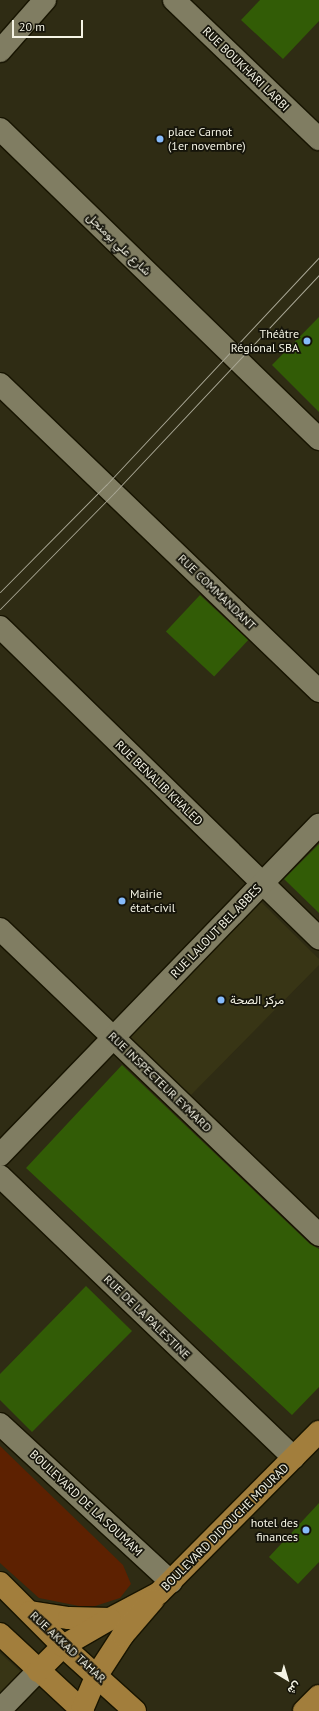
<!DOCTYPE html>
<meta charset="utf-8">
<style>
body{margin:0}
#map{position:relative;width:319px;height:1711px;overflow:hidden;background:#2f2c14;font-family:"PT Sans",Vazirmatn,sans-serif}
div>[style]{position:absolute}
.built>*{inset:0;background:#383515}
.green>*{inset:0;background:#5d2101}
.building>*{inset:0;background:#325c06;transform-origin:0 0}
.roads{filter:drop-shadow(1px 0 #171400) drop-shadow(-1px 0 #171400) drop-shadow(0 1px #171400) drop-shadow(0 -1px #171400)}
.street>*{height:22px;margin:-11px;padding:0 11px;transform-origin:11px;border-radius:11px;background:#807d62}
.primary>*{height:22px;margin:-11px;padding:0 11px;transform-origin:11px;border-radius:11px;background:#a27e3c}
.tram>*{height:1px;margin:-0.5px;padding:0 0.5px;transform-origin:0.5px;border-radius:0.5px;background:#a9a795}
.dots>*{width:11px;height:11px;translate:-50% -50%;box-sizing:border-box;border:2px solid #15140a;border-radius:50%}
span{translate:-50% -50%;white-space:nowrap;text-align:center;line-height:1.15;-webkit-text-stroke:3.5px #15140a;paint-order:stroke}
.street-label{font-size:12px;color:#f5f4e5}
.poi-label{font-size:12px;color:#f5f4e5}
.left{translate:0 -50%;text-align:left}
.right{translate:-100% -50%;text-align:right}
.north{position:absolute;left:267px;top:1659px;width:40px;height:40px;-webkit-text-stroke:3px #15140a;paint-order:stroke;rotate:142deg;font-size:11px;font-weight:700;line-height:16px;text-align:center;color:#f5f4e5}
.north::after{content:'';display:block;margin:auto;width:14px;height:18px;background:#f5f4e5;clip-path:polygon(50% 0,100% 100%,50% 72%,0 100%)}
.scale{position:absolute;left:12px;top:20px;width:71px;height:18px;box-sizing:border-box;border:2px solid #f5f4e5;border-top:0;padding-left:5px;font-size:12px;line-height:14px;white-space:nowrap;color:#f5f4e5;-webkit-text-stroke:3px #15140a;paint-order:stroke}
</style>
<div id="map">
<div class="built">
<div style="clip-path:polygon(258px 899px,319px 959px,319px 965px,187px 1099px,122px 1036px)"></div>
<div style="clip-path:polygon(0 1653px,21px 1672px,0 1693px)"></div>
</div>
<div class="green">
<div style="clip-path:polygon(0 1446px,123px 1565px,131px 1584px,120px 1598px,89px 1608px,39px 1598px,0 1563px)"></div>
</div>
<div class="building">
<div style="clip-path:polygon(260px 0,319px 0,319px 21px,283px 59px,241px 20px)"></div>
<div style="clip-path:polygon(319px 317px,319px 412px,272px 365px)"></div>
<div style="left:200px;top:595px;width:66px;height:50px;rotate:43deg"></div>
<div style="clip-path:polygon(319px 844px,319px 913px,284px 879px)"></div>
<div style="clip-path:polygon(122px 1065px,310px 1244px,319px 1249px,319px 1387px,292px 1415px,26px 1168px)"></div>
<div style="clip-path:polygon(86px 1286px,132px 1331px,32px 1432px,0 1400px,0 1374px)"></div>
<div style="clip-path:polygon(319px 1503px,319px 1562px,298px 1584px,269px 1557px)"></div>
</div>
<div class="roads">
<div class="street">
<div style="left:174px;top:0;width:201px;rotate:43.8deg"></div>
<div style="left:0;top:51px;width:68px;rotate:-48.6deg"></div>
<div style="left:0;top:129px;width:445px;rotate:44.2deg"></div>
<div style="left:0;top:384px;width:443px;rotate:43.9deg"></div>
<div style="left:0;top:627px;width:446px;rotate:44.3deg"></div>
<div style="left:0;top:929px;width:442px;rotate:43.8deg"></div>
<div style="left:0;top:1155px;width:459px;rotate:-46deg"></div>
<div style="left:0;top:1176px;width:407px;rotate:43.8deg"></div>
<div style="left:0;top:1424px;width:233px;rotate:42.7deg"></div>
<div style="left:0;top:1710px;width:54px;rotate:-45.7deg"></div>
</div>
<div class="primary">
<div style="left:0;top:1583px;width:89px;rotate:45deg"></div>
<div style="left:63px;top:1646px;width:97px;rotate:42.1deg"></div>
<div style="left:30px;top:1612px;width:39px;rotate:9deg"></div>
<div style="left:69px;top:1618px;width:41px;rotate:1.4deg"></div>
<div style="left:110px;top:1619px;width:55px;rotate:-28deg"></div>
<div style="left:159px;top:1593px;width:227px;rotate:-45.2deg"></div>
<div style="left:0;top:1634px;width:113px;rotate:42.9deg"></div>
<div style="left:38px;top:1671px;width:35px;rotate:-45deg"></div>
<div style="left:63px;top:1646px;width:54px;rotate:-29.9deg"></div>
<div style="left:82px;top:1710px;width:38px;rotate:-67deg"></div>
<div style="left:97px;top:1675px;width:48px;rotate:-57deg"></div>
<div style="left:123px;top:1635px;width:46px;rotate:-49.4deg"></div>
<div style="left:304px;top:1711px;width:21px;rotate:-45deg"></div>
</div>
</div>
<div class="tram">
<div style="left:0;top:592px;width:151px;rotate:-45.3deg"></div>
<div style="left:106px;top:485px;width:312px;rotate:-46.9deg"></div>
<div style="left:0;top:609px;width:163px;rotate:-45.5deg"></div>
<div style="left:114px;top:493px;width:299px;rotate:-46.8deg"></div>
</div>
<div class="dots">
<div style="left:160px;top:139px;background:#86bbfb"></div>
<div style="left:307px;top:341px;background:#86bbfb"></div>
<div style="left:122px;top:901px;background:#86bbfb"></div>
<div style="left:221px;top:1000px;background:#86bbfb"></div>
<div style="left:306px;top:1530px;background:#86bbfb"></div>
</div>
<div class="street-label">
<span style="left:246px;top:69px;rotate:44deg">RUE BOUKHARI LARBI</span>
<span style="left:119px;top:244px;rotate:44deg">شارع علي بومنجل</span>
<span style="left:217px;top:592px;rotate:44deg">RUE COMMANDANT</span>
<span style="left:159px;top:783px;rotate:44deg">RUE BENALIB KHALED</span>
<span style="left:216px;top:931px;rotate:-46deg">RUE LALOUT BEL ABBES</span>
<span style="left:160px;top:1082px;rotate:44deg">RUE INSPECTEUR EYMARD</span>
<span style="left:147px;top:1317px;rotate:44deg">RUE DE LA PALESTINE</span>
<span style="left:86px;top:1503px;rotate:43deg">BOULEVARD DE LA SOUMAM</span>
<span style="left:225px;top:1527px;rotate:-45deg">BOULEVARD DIDOUCHE MOURAD</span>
<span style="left:68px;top:1647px;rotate:43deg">RUE AKKAD TAHAR</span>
</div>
<div class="poi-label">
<span class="left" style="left:168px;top:139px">place Carnot<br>(1er novembre)</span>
<span class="right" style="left:299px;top:341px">Théâtre<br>Régional SBA</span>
<span class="left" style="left:130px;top:901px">Mairie<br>état-civil</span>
<span class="left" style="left:230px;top:1000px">مركز الصحة</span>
<span class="right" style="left:298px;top:1530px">hotel des<br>finances</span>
</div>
<div class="north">ش</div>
<div class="scale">20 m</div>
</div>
